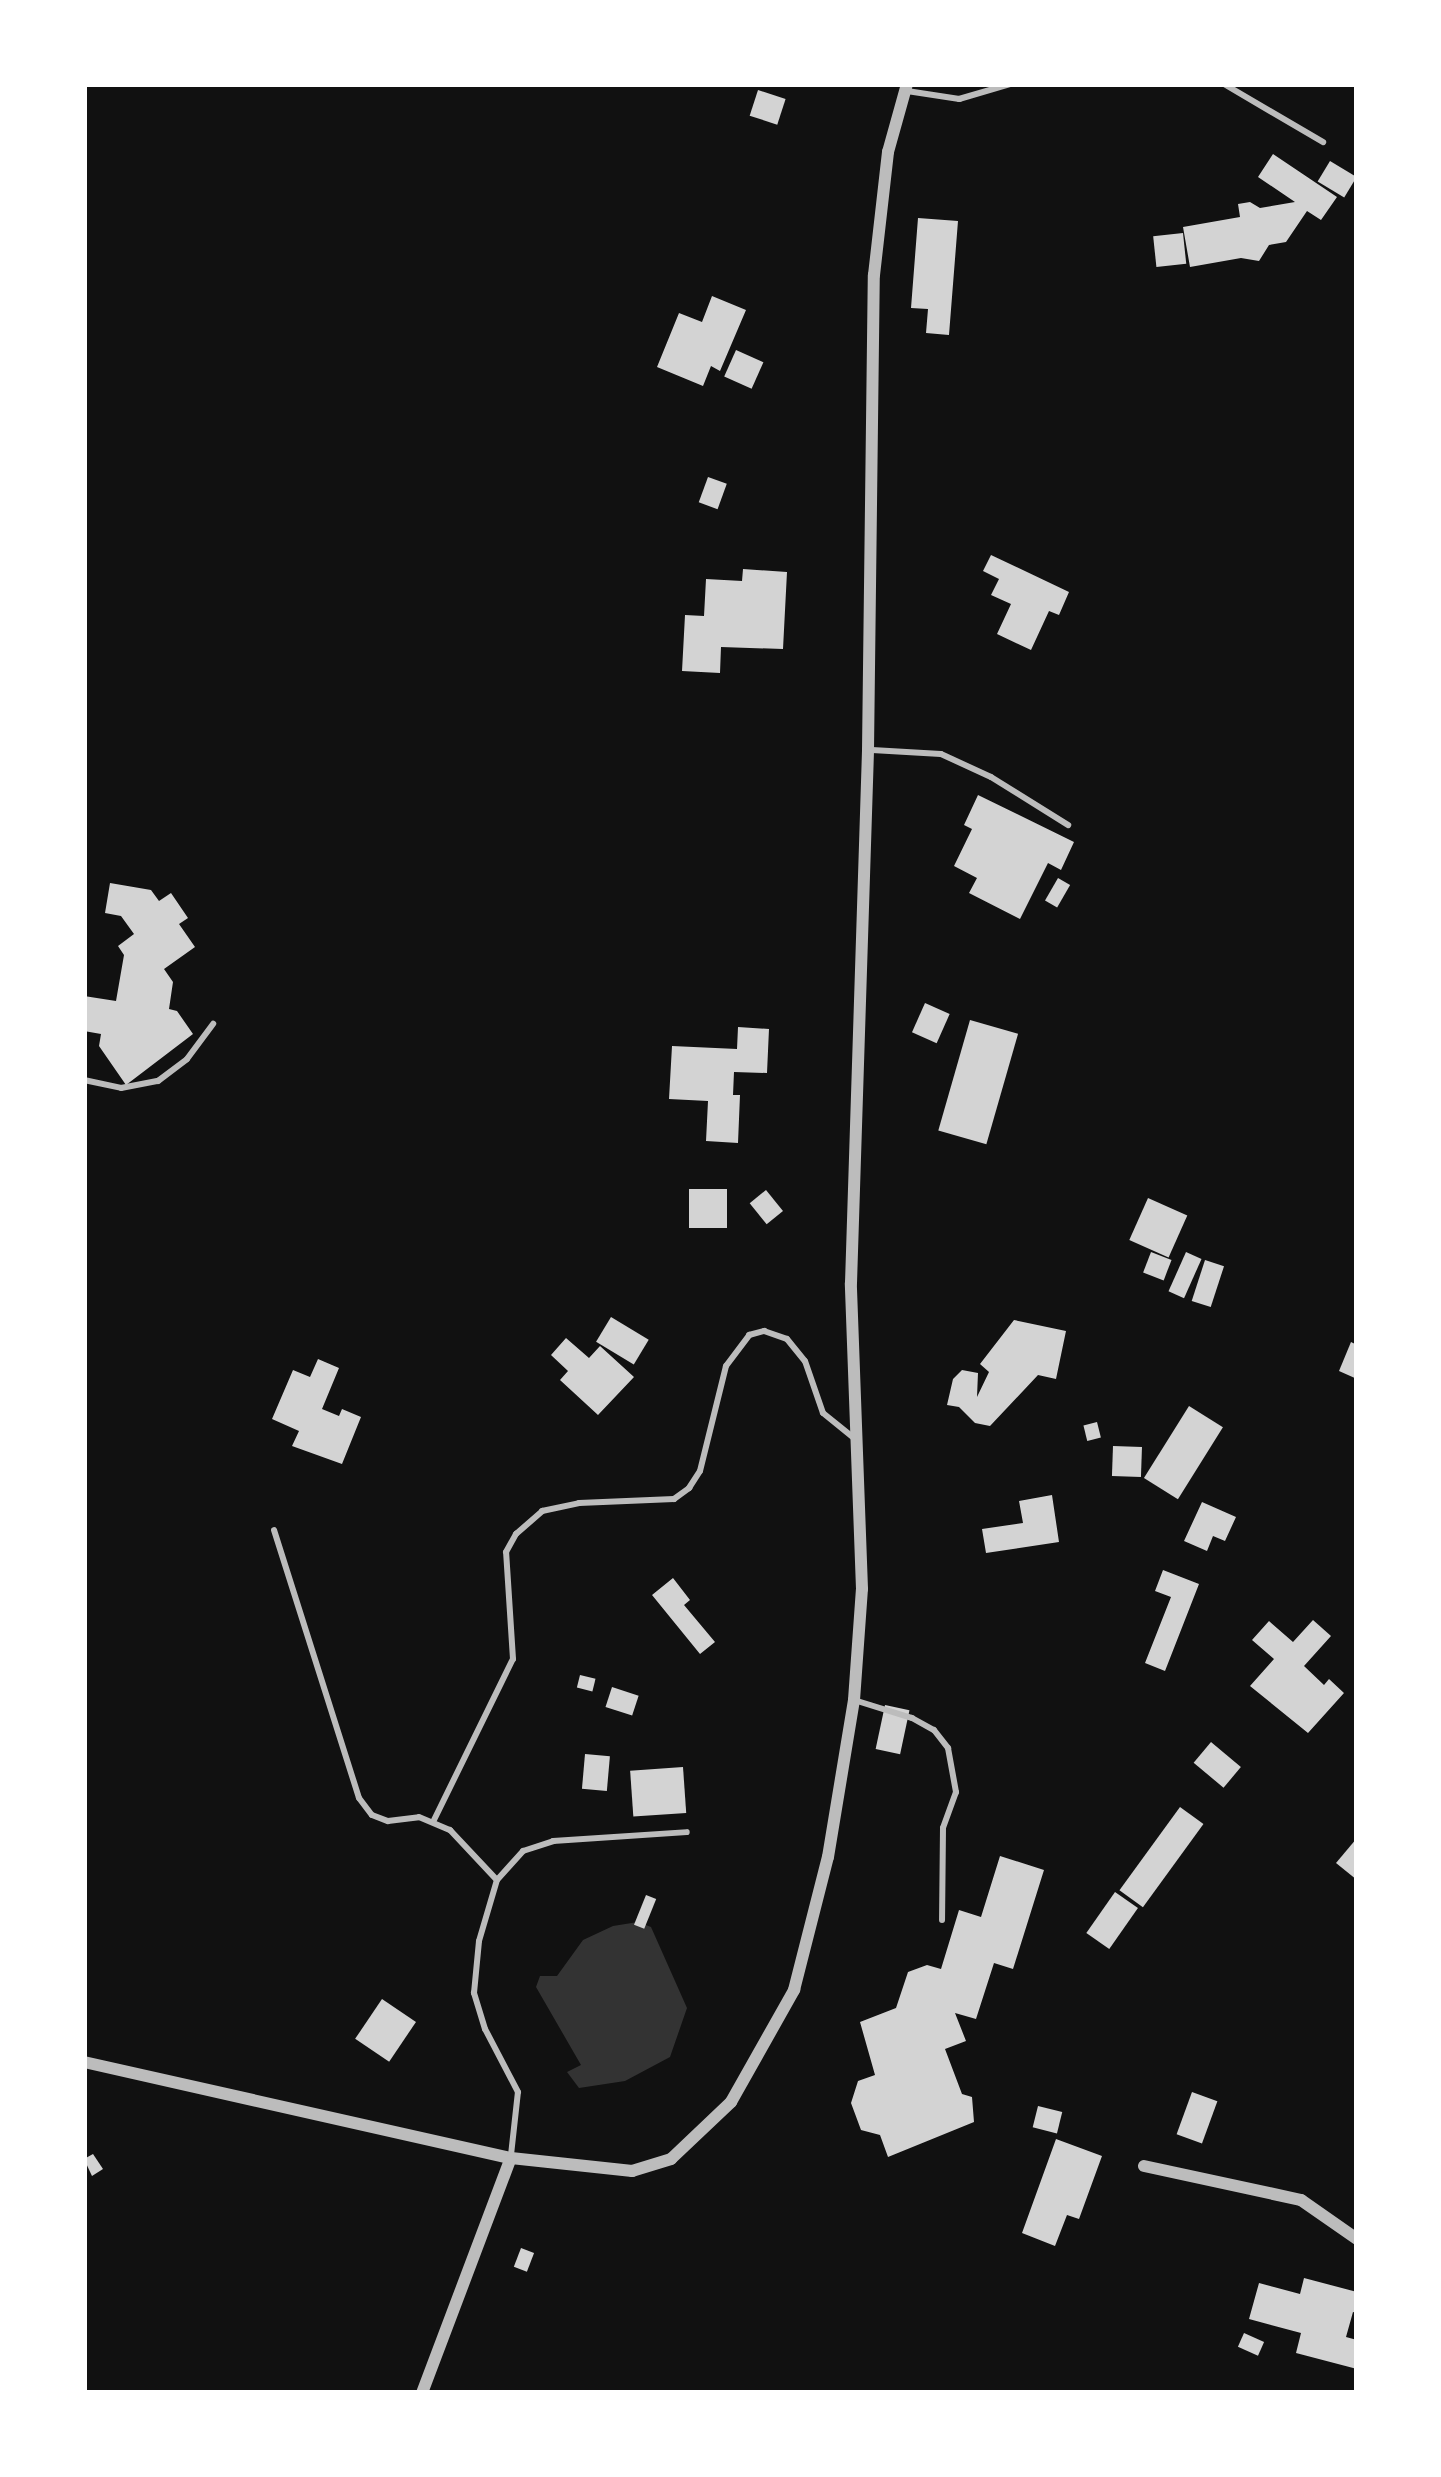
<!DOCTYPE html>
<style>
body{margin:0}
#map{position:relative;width:1441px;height:2477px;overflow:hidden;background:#111;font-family:"Work Sans",sans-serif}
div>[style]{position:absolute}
.water>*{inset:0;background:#333}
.building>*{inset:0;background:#d3d3d3;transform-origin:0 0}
.service>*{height:6px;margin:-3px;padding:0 3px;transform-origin:3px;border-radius:3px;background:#bcbcbc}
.minor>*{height:12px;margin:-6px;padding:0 6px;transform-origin:6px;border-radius:6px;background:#bcbcbc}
span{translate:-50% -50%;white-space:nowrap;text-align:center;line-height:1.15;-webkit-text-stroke:12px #fff;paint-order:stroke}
.frame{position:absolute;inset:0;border:87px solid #fff;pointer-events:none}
</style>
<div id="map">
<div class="water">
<div style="clip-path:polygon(638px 1922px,651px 1927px,687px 2008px,670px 2057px,625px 2081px,579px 2088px,567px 2072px,581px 2065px,536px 1987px,540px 1976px,557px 1976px,583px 1940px,613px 1926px)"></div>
</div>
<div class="building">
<div style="left:758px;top:90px;width:29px;height:27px;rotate:18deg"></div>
<div style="clip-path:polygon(1273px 154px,1337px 197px,1321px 220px,1307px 211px,1286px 242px,1269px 245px,1259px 261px,1241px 258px,1190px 267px,1183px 227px,1240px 217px,1238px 204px,1250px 202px,1260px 208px,1295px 202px,1258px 177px)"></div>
<div style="left:1330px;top:161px;width:31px;height:24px;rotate:31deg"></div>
<div style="clip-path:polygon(918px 218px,958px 221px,949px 335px,926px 333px,928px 309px,911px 308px)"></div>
<div style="left:1183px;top:233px;width:31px;height:30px;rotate:84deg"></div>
<div style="clip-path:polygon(712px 296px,746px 310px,720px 371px,711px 366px,703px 386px,657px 367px,679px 313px,702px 322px)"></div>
<div style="left:736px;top:350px;width:30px;height:29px;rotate:24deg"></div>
<div style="left:708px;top:477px;width:20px;height:27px;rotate:20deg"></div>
<div style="clip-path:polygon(991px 555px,1069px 592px,1059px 615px,1049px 611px,1031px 650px,997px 634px,1011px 604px,991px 595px,999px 579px,983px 571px)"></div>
<div style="clip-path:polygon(743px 569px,787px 572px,783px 649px,721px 647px,720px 673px,682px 671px,685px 615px,704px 616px,706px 579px,742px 581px)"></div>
<div style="clip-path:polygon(978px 795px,1074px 842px,1061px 870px,1048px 863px,1020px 919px,969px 893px,977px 878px,954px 866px,972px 829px,964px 825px)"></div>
<div style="left:1058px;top:878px;width:14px;height:26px;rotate:30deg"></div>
<div style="clip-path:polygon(110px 883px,151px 890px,159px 901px,171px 893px,188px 918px,179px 924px,195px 947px,164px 969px,173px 982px,169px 1009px,177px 1011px,193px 1034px,126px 1085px,99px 1046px,101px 1034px,84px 1031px,84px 996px,116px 1001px,124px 955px,118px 946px,134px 934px,121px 916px,105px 913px)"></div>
<div style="left:925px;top:1003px;width:27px;height:32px;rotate:24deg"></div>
<div style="left:970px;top:1020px;width:50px;height:115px;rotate:16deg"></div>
<div style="clip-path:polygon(738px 1027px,769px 1029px,767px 1073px,734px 1072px,733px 1095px,740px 1095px,738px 1143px,706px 1141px,708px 1101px,669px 1099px,672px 1046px,737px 1049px)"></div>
<div style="left:689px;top:1189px;width:38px;height:39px"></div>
<div style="left:766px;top:1190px;width:27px;height:21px;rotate:51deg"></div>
<div style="left:1148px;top:1198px;width:43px;height:46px;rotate:24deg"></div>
<div style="left:1151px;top:1252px;width:22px;height:22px;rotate:21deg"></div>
<div style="left:1186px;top:1252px;width:17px;height:43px;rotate:24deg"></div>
<div style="left:1205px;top:1260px;width:20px;height:43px;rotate:18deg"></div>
<div style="left:611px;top:1317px;width:44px;height:29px;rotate:31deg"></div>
<div style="clip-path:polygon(1014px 1320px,1066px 1331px,1056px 1379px,1038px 1375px,990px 1426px,975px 1423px,959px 1407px,947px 1405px,953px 1379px,962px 1370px,978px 1373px,977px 1397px,989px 1372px,980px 1364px)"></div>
<div style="clip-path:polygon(566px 1338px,589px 1358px,600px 1346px,634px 1377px,598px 1415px,560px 1380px,568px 1371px,551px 1355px)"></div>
<div style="clip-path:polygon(1351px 1342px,1357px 1345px,1357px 1379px,1339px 1371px)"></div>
<div style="clip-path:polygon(318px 1359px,339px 1368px,322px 1409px,339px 1416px,342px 1409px,361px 1417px,342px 1464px,292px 1446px,299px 1431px,272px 1419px,293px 1370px,310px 1377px)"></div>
<div style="left:1189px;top:1406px;width:40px;height:85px;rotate:32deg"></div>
<div style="left:1097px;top:1422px;width:16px;height:14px;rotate:76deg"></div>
<div style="left:1113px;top:1446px;width:29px;height:30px;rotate:2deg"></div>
<div style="clip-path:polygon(1052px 1495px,1059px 1542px,986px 1553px,982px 1529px,1023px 1523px,1019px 1501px)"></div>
<div style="clip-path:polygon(1202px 1502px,1236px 1517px,1225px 1541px,1213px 1536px,1207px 1551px,1184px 1541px)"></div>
<div style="clip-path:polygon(1163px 1570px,1199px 1584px,1165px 1671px,1145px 1663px,1171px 1597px,1155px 1591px)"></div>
<div style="clip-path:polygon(673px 1578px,690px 1600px,684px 1605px,715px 1642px,700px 1654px,652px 1595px)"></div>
<div style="clip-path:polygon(1313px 1620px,1331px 1636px,1304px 1666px,1324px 1685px,1329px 1679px,1344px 1693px,1308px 1733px,1250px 1686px,1274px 1659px,1252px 1640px,1269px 1621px,1293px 1642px)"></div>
<div style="left:580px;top:1675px;width:16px;height:13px;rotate:14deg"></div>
<div style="left:612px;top:1687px;width:28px;height:21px;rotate:18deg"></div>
<div style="left:885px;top:1705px;width:25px;height:45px;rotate:12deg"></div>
<div style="left:1211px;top:1742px;width:39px;height:27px;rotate:40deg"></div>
<div style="left:585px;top:1754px;width:25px;height:35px;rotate:5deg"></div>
<div style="left:683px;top:1767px;width:46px;height:53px;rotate:86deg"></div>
<div style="left:1180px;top:1807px;width:29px;height:103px;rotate:36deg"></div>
<div style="clip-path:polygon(1357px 1838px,1357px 1880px,1336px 1863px)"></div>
<div style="clip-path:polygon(1000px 1856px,1044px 1870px,1013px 1969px,994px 1963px,976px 2019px,955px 2013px,966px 2041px,945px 2049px,962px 2094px,972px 2097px,974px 2122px,888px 2157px,880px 2135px,861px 2130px,851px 2103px,858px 2081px,875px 2075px,860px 2022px,896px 2008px,908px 1972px,927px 1965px,941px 1969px,959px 1910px,981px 1917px)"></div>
<div style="left:1115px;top:1892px;width:28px;height:50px;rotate:35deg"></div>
<div style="left:646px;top:1895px;width:11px;height:32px;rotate:22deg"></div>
<div style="left:382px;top:1999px;width:41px;height:48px;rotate:34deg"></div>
<div style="left:1192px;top:2092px;width:27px;height:45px;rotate:20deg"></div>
<div style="left:1038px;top:2106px;width:25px;height:22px;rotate:14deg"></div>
<div style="clip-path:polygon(1056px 2139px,1102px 2156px,1079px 2219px,1067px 2215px,1055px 2246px,1022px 2233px)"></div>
<div style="clip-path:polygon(93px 2154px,103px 2169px,92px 2176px,84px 2159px)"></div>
<div style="left:521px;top:2248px;width:14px;height:20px;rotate:21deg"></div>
<div style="clip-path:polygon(1304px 2278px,1357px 2292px,1357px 2313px,1353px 2312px,1346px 2337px,1357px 2340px,1357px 2369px,1296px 2353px,1301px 2333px,1249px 2319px,1259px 2283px,1300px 2294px)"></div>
<div style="left:1244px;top:2333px;width:22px;height:15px;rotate:24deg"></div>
</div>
<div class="service">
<div style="left:1224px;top:84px;width:115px;rotate:30.4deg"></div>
<div style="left:907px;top:91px;width:53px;rotate:8.7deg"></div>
<div style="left:959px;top:99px;width:53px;rotate:-16.4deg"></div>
<div style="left:872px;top:750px;width:69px;rotate:3.3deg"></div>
<div style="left:941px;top:754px;width:55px;rotate:24.7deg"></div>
<div style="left:991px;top:777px;width:91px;rotate:31.9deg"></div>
<div style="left:84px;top:1080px;width:38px;rotate:12deg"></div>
<div style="left:121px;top:1088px;width:38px;rotate:-11deg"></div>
<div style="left:158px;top:1081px;width:36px;rotate:-37deg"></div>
<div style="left:187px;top:1059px;width:44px;rotate:-53.4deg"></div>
<div style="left:274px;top:1530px;width:281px;rotate:72.4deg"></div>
<div style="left:359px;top:1798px;width:21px;rotate:53deg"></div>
<div style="left:372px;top:1815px;width:17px;rotate:21deg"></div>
<div style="left:388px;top:1821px;width:31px;rotate:-7deg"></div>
<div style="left:419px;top:1817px;width:34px;rotate:23deg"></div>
<div style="left:450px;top:1830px;width:67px;rotate:46.8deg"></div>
<div style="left:854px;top:1700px;width:61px;rotate:17.2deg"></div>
<div style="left:912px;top:1718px;width:25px;rotate:29deg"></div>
<div style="left:934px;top:1730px;width:23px;rotate:52deg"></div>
<div style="left:948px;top:1748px;width:45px;rotate:79.7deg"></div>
<div style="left:956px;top:1792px;width:38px;rotate:110deg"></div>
<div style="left:943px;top:1828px;width:92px;rotate:90.6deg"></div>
<div style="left:434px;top:1820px;width:179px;rotate:-63.9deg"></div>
<div style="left:513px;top:1659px;width:107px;rotate:-93.7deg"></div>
<div style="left:506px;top:1552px;width:21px;rotate:-61deg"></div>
<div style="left:516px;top:1534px;width:35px;rotate:-41deg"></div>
<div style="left:542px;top:1511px;width:38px;rotate:-12deg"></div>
<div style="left:579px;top:1503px;width:95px;rotate:-2.4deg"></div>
<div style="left:674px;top:1499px;width:19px;rotate:-36deg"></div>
<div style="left:689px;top:1488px;width:20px;rotate:-57deg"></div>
<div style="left:700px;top:1471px;width:108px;rotate:-76.1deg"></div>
<div style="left:726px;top:1366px;width:39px;rotate:-53deg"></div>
<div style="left:749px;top:1335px;width:16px;rotate:-15deg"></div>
<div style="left:764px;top:1331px;width:24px;rotate:19deg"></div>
<div style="left:787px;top:1339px;width:28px;rotate:51deg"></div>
<div style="left:805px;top:1361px;width:55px;rotate:70.9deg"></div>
<div style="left:823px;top:1413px;width:38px;rotate:39deg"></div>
<div style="left:511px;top:2155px;width:63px;rotate:-83.7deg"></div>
<div style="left:518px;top:2092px;width:71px;rotate:-117.6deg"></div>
<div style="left:485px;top:2029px;width:38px;rotate:-107deg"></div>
<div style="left:474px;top:1993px;width:52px;rotate:-84.5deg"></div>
<div style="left:479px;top:1941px;width:64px;rotate:-73.6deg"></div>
<div style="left:497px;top:1880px;width:39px;rotate:-48deg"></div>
<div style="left:523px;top:1851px;width:32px;rotate:-18deg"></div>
<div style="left:553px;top:1841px;width:134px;rotate:-3.8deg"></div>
</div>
<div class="minor">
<div style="left:84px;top:2062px;width:438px;rotate:12.7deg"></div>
<div style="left:511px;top:2158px;width:122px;rotate:6.1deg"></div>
<div style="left:632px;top:2171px;width:41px;rotate:-17.1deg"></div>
<div style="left:671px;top:2159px;width:83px;rotate:-43.5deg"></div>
<div style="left:731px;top:2102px;width:129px;rotate:-60.6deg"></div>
<div style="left:794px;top:1990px;width:137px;rotate:-75.7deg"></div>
<div style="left:828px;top:1857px;width:159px;rotate:-80.6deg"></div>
<div style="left:854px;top:1700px;width:111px;rotate:-85.9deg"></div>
<div style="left:862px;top:1589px;width:306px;rotate:-92.1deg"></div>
<div style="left:851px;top:1283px;width:533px;rotate:-88.17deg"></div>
<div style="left:868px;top:750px;width:475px;rotate:-89.3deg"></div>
<div style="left:874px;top:275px;width:124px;rotate:-83.5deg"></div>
<div style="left:888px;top:152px;width:71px;rotate:-74.4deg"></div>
<div style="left:1144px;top:2166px;width:161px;rotate:12.2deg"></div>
<div style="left:1301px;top:2200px;width:68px;rotate:34.9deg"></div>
<div style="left:422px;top:2393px;width:251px;rotate:-69.3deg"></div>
</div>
<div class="frame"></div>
</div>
